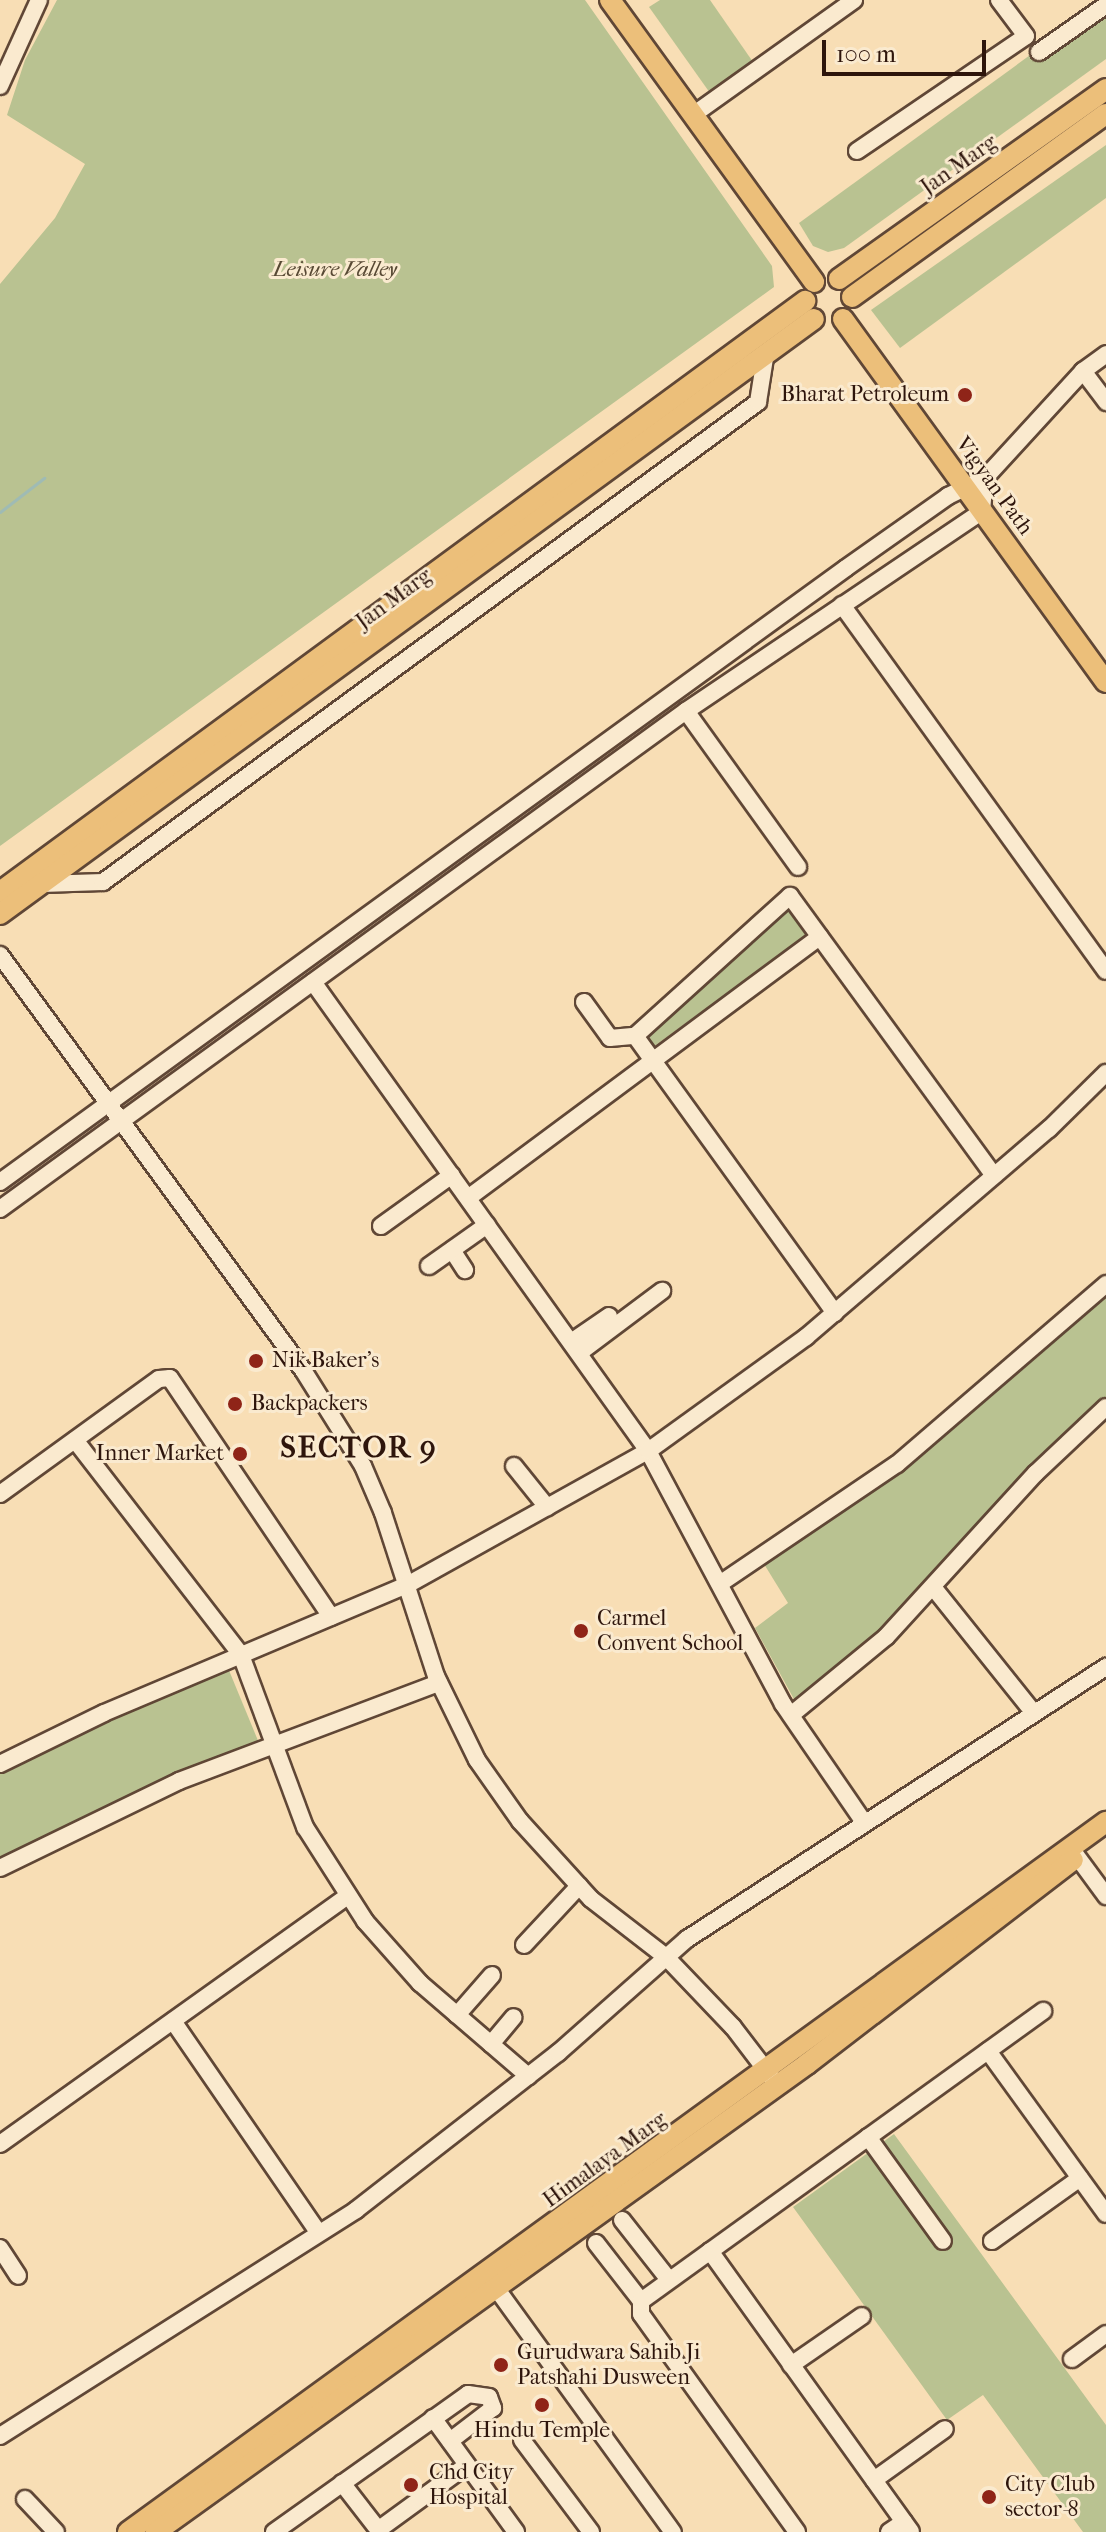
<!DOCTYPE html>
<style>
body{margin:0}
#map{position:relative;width:1106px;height:2532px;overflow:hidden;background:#f8deb5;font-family:"IM FELL French Canon",serif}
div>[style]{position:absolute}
.green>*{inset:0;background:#b9c291}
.stream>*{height:3px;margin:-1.5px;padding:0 1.5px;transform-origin:1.5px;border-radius:1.5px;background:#9fbbb4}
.roads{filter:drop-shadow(2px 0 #604736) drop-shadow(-2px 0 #604736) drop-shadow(0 2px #604736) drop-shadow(0 -2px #604736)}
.minor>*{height:16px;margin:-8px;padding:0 8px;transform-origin:8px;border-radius:8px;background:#faeacf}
.major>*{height:20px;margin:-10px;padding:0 10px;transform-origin:10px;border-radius:10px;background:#ecbf7a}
.dots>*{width:22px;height:22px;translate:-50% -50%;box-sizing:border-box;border:4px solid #faeacf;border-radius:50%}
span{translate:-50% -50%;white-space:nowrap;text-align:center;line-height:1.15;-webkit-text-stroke:6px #faeacf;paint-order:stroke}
.street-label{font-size:22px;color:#2e150c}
.park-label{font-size:22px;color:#584934;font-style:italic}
.poi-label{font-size:22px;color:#2e150c}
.right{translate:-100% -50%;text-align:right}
.left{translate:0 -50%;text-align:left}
.district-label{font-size:30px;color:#2e150c;font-weight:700;letter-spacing:2px}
.scale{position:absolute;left:822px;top:40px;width:164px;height:36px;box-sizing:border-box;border:4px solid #2e150c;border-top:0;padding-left:10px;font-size:24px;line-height:28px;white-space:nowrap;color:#2e150c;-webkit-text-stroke:6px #faeacf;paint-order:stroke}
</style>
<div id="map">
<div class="green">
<div style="clip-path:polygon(57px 0,585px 0,772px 266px,774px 287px,0 846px,0 284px,55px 218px,85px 164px,7px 115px,25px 60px)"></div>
<div style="clip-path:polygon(660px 0,710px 0,753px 62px,710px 93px,649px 7px)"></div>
<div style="clip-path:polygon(1106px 0,1106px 59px,844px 248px,828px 252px,813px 246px,799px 223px)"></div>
<div style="clip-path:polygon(1106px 145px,1106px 198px,900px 348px,871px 310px)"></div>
<div style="clip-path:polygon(787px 907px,808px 935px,653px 1047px,645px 1034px)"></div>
<div style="clip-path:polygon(1106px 1292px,1106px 1397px,1031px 1469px,877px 1632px,795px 1701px,755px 1628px,788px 1603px,764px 1564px,898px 1471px)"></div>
<div style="clip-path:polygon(228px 1668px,259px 1743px,0 1858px,0 1772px,109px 1717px)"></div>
<div style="clip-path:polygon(894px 2134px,1106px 2425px,1106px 2532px,1083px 2532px,983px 2395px,947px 2420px,793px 2207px)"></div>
</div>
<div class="stream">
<div style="left:0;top:512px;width:56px;rotate:-37.7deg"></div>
</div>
<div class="roads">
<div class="minor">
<div style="left:1039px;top:52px;width:82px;rotate:-35deg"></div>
<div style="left:0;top:86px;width:94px;rotate:-65.6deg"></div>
<div style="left:693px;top:115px;width:198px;rotate:-35.5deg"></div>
<div style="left:857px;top:151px;width:204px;rotate:-34.2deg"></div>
<div style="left:1026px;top:36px;width:45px;rotate:-126.9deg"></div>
<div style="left:1083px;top:371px;width:39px;rotate:53deg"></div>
<div style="left:842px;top:605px;width:451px;rotate:54.2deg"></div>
<div style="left:686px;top:711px;width:192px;rotate:54.3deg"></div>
<div style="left:42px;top:884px;width:61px;rotate:-1.9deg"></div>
<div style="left:103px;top:882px;width:812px;rotate:-36.23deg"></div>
<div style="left:758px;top:402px;width:45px;rotate:-81deg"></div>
<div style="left:0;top:955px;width:514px;rotate:53.87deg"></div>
<div style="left:303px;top:1370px;width:113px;rotate:58deg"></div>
<div style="left:363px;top:1466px;width:51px;rotate:66.9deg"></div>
<div style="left:383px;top:1513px;width:171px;rotate:72deg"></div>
<div style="left:436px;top:1676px;width:93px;rotate:64deg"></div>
<div style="left:477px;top:1760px;width:75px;rotate:54.8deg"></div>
<div style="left:520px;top:1821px;width:105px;rotate:47.7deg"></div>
<div style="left:591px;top:1899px;width:95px;rotate:37.7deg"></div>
<div style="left:666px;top:1957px;width:97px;rotate:46.3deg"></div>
<div style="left:733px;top:2027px;width:64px;rotate:52.6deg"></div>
<div style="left:313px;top:982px;width:576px;rotate:54.46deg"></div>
<div style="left:648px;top:1451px;width:287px;rotate:61.9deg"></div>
<div style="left:783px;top:1704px;width:142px;rotate:55.6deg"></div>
<div style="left:584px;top:1002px;width:44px;rotate:54.2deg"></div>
<div style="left:610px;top:1038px;width:25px;rotate:-5deg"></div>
<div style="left:0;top:1182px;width:1045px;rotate:-35.97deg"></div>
<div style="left:846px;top:568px;width:125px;rotate:-35.2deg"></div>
<div style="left:948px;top:496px;width:41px;rotate:-25.9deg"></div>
<div style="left:985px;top:478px;width:145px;rotate:-47.5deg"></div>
<div style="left:1083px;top:371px;width:29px;rotate:-36deg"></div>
<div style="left:468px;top:1198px;width:438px;rotate:-36.6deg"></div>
<div style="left:0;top:1209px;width:848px;rotate:-35.98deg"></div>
<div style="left:686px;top:711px;width:357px;rotate:-34deg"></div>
<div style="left:982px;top:511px;width:33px;rotate:-85deg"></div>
<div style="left:381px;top:1226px;width:87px;rotate:-35.7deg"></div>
<div style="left:452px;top:1250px;width:24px;rotate:57deg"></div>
<div style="left:429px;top:1266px;width:71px;rotate:-35.3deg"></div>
<div style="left:835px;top:1313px;width:342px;rotate:-125.8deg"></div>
<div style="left:635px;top:1036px;width:209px;rotate:-42.1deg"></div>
<div style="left:790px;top:896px;width:346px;rotate:53.9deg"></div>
<div style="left:571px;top:1342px;width:46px;rotate:-34.4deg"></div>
<div style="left:579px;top:1353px;width:104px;rotate:-36.8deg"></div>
<div style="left:75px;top:1440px;width:272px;rotate:52.3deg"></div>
<div style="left:241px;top:1655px;width:184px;rotate:69.6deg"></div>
<div style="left:305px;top:1827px;width:112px;rotate:57.4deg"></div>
<div style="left:365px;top:1921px;width:83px;rotate:48.4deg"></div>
<div style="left:420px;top:1983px;width:143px;rotate:40.7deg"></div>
<div style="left:514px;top:1466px;width:53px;rotate:51.2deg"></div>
<div style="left:0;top:1494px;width:196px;rotate:-35.9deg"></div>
<div style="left:159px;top:1379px;width:11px;rotate:-5deg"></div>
<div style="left:170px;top:1378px;width:288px;rotate:56deg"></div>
<div style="left:721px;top:1583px;width:212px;rotate:-34.1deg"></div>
<div style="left:897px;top:1464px;width:276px;rotate:-40.7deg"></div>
<div style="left:933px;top:1587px;width:161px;rotate:51.3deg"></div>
<div style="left:791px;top:1715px;width:123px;rotate:-39.4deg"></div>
<div style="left:886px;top:1637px;width:222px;rotate:-47.6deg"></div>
<div style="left:1036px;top:1473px;width:96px;rotate:-43.3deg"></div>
<div style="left:0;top:1764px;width:116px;rotate:-26.1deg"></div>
<div style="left:104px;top:1713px;width:329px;rotate:-22.9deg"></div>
<div style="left:407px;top:1585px;width:276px;rotate:-29.1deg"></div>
<div style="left:648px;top:1451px;width:195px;rotate:-35.8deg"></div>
<div style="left:806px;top:1337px;width:320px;rotate:-40.6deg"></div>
<div style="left:1049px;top:1129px;width:80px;rotate:-44.5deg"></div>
<div style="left:1070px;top:1847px;width:61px;rotate:53.7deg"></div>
<div style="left:0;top:1868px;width:199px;rotate:-25.9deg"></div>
<div style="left:179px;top:1781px;width:278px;rotate:-20.7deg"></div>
<div style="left:524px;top:1945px;width:81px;rotate:-47deg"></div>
<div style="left:457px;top:2015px;width:53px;rotate:-48.8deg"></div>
<div style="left:173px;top:2021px;width:256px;rotate:55.5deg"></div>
<div style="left:491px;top:2044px;width:35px;rotate:-50deg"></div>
<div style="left:988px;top:2051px;width:201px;rotate:54.1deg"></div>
<div style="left:868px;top:2137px;width:128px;rotate:54.2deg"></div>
<div style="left:0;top:2144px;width:427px;rotate:-35.5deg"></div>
<div style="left:622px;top:2220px;width:76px;rotate:51.9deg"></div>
<div style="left:992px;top:2241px;width:108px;rotate:-35.6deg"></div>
<div style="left:596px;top:2243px;width:73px;rotate:52.2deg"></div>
<div style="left:641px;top:2301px;width:13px;rotate:90deg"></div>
<div style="left:641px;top:2314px;width:268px;rotate:54.4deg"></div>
<div style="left:0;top:2248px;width:33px;rotate:57deg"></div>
<div style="left:710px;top:2251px;width:345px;rotate:54.4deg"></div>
<div style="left:491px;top:2281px;width:310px;rotate:54.1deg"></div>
<div style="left:641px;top:2301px;width:496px;rotate:-35.8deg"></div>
<div style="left:1072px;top:2359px;width:42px;rotate:-36.3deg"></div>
<div style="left:791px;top:2365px;width:86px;rotate:-34.6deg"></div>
<div style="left:433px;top:2418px;width:141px;rotate:53.9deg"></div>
<div style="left:0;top:2436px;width:422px;rotate:-32.4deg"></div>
<div style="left:356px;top:2210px;width:256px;rotate:-37.9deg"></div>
<div style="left:558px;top:2053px;width:172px;rotate:-41.5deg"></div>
<div style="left:687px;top:1939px;width:500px;rotate:-33deg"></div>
<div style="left:522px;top:2440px;width:115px;rotate:53.1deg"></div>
<div style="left:874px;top:2480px;width:87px;rotate:-35.7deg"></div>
<div style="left:342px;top:2483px;width:62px;rotate:52.2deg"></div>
<div style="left:25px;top:2499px;width:45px;rotate:46.8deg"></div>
<div style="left:378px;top:2530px;width:110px;rotate:-36.1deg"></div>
<div style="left:274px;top:2532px;width:238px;rotate:-35.4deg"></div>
<div style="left:468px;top:2394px;width:21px;rotate:8deg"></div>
<div style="left:489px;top:2397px;width:12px;rotate:70deg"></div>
<div style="left:493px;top:2408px;width:54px;rotate:142.5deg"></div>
<div style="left:889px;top:2532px;width:18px;rotate:-34deg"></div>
</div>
<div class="major">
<div style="left:610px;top:0;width:348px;rotate:54.1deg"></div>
<div style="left:839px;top:279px;width:328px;rotate:-35.4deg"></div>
<div style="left:852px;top:297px;width:313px;rotate:-35.8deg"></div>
<div style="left:843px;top:319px;width:448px;rotate:54.1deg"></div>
<div style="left:0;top:892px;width:999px;rotate:-36.28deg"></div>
<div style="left:0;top:914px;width:1008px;rotate:-36.17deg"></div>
<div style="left:128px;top:2532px;width:1209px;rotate:-35.98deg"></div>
<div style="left:156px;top:2532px;width:802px;rotate:-35.71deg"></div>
<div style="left:807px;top:2064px;width:335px;rotate:-37.5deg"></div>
</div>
</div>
<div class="dots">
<div style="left:965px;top:395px;background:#8f2418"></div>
<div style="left:256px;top:1361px;background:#8f2418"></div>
<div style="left:235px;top:1404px;background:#8f2418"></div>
<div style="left:240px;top:1454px;background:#8f2418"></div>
<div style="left:581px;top:1631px;background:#8f2418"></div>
<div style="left:501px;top:2365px;background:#8f2418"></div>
<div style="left:542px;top:2405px;background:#8f2418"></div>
<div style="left:411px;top:2485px;background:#8f2418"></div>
<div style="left:989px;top:2497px;background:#8f2418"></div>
</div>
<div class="street-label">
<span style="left:959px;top:165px;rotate:-35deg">Jan Marg</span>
<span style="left:994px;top:486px;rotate:54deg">Vigyan Path</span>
<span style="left:394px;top:599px;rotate:-36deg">Jan Marg</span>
<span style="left:605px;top:2160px;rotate:-36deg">Himalaya Marg</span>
</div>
<div class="park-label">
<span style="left:335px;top:270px">Leisure Valley</span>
</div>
<div class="poi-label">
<span class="right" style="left:949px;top:395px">Bharat Petroleum</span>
<span class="left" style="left:272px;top:1361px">Nik Baker's</span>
<span class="left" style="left:251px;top:1404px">Backpackers</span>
<span class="right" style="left:224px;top:1454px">Inner Market</span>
<span class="left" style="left:597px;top:1631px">Carmel<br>Convent School</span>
<span class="left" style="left:517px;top:2365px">Gurudwara Sahib Ji<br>Patshahi Dusween</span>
<span style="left:542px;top:2431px">Hindu Temple</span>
<span class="left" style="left:429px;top:2485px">Chd City<br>Hospital</span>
<span class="left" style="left:1005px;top:2497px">City Club<br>sector-8</span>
</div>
<div class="district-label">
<span style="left:359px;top:1448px">SECTOR 9</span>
</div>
<div class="scale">100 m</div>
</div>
